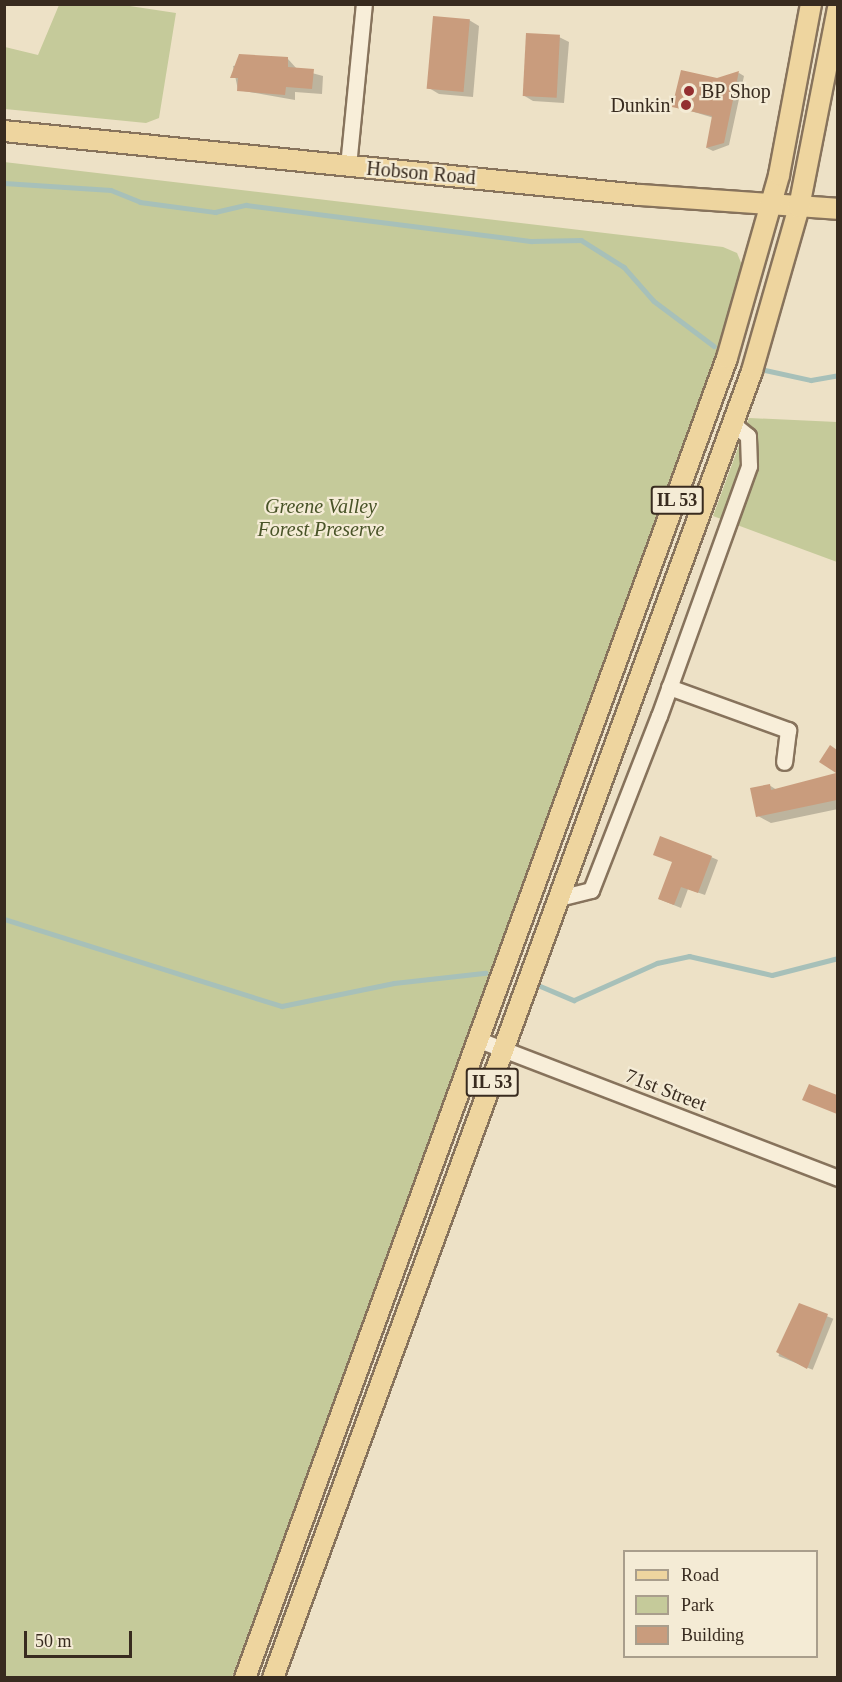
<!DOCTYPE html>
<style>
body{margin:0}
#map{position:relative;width:842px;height:1682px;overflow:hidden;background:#ede1c6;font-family:Georgia,serif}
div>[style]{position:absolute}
.green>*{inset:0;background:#c5ca9a}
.shadow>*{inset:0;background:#0003;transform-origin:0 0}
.stream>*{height:4.5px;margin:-2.25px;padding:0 2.25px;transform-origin:2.25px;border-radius:2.25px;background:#a7c0b9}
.building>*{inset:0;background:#c99c7d;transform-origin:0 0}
.roads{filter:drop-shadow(2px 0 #87735c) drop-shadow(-2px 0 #87735c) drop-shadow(0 2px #87735c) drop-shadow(0 -2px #87735c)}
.minor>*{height:15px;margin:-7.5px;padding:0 7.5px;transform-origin:7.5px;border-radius:7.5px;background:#f8eed9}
.major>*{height:20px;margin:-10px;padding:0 10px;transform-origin:10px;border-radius:10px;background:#eed59f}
.dots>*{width:16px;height:16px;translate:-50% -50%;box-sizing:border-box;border:3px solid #f4ebd5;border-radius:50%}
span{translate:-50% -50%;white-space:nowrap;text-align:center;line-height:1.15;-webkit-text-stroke:4.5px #f4ebd5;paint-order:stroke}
.shield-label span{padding:2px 4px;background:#f4ebd5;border:2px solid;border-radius:4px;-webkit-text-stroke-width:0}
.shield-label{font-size:18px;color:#382b1f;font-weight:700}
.poi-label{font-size:20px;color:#382b1f}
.left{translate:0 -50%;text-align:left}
.right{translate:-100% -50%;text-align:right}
.street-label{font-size:20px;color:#382b1f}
.park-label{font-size:20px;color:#485327;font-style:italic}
.frame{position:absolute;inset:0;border:6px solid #382b1f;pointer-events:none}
.legend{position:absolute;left:623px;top:1550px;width:195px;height:108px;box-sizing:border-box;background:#f4ebd5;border:2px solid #a99e8c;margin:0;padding:8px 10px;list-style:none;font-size:18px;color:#382b1f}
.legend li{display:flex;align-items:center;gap:12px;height:30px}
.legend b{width:30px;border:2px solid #a99e8c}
.scale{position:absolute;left:24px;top:1631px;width:108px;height:27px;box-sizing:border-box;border:3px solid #382b1f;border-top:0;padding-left:8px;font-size:18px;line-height:21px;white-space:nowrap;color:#382b1f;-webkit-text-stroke:4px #f4ebd5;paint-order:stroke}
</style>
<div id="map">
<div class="green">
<div style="clip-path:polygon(59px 5px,123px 5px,176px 13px,159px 118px,146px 123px,5px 109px,5px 47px,38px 55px)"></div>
<div style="clip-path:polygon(4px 162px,723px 247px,737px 253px,742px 265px,742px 280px,683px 451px,232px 1677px,5px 1677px)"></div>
<div style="clip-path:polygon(749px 418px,837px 422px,837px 562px,713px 516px)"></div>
</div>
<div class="shadow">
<div style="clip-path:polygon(469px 20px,479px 26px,473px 97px,439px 94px,429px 88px)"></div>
<div style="clip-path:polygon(559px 37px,569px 42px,564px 103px,533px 101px,523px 95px)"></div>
<div style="clip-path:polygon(288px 59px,297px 69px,323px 76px,322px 94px,295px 92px,295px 100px,238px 90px,233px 66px)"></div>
<div style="clip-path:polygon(739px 73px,744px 76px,729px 145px,713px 151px,707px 148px,714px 118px,674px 106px)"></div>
<div style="clip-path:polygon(838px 774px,838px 809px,771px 823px,758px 816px,769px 785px,777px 790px)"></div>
<div style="clip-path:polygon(711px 857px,718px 860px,705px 895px,688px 889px,681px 908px,659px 899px)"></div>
<div style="left:799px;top:1305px;width:37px;height:55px;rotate:22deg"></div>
</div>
<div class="stream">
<div style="left:4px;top:183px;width:107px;rotate:3.7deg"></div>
<div style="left:111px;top:190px;width:31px;rotate:22deg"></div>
<div style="left:140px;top:202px;width:76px;rotate:7.6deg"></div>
<div style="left:215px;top:212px;width:32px;rotate:-13deg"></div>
<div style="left:246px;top:205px;width:288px;rotate:7.2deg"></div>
<div style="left:532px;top:241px;width:49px;rotate:-1.2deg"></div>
<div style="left:581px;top:240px;width:51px;rotate:32.1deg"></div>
<div style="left:624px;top:267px;width:45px;rotate:48.6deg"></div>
<div style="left:654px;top:301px;width:75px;rotate:36.9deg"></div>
<div style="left:765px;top:370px;width:47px;rotate:12.3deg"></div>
<div style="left:811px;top:380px;width:27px;rotate:-10deg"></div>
<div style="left:4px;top:919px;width:291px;rotate:17.4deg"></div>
<div style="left:282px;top:1006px;width:114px;rotate:-11.6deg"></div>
<div style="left:394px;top:983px;width:92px;rotate:-6.3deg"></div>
<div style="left:538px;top:985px;width:39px;rotate:23deg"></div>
<div style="left:574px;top:1000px;width:91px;rotate:-24deg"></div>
<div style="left:657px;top:963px;width:33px;rotate:-12deg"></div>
<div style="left:689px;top:956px;width:85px;rotate:12.9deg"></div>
<div style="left:772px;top:975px;width:68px;rotate:-14.4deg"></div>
</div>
<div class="building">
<div style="left:433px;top:16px;width:37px;height:73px;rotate:5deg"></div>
<div style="left:526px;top:33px;width:34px;height:63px;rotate:3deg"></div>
<div style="clip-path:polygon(239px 54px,288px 57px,288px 67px,314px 69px,312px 89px,286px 87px,285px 95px,237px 91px,238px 78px,230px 78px)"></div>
<div style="clip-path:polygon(681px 70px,717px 78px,739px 71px,724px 143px,706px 148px,712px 116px,672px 107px)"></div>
<div style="clip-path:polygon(830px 745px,837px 750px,837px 800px,756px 817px,750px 788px,770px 784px,771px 790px,836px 773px,819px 762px)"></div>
<div style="clip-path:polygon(660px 836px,712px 856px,698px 893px,681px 887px,674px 905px,658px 899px,672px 862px,653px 855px)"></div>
<div style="clip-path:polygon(809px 1084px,837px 1095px,837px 1114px,802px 1100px)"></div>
<div style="clip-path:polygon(799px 1303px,828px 1314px,807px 1369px,776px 1352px)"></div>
</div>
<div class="roads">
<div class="minor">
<div style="left:348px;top:166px;width:163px;rotate:-84.4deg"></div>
<div style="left:669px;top:687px;width:127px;rotate:19.9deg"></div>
<div style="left:788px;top:730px;width:32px;rotate:97deg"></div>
<div style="left:559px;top:898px;width:33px;rotate:-14deg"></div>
<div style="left:591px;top:890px;width:187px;rotate:-68.7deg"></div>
<div style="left:659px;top:716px;width:266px;rotate:-70.2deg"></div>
<div style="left:749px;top:466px;width:30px;rotate:-92deg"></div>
<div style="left:748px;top:436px;width:19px;rotate:-141deg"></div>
<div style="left:479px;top:1040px;width:385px;rotate:21deg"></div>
</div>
<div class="major">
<div style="left:4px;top:131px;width:639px;rotate:5.75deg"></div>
<div style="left:640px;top:195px;width:198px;rotate:4deg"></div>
<div style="left:245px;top:1678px;width:1405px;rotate:-69.94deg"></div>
<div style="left:727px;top:358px;width:190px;rotate:-74.1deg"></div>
<div style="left:779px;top:175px;width:174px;rotate:-79.4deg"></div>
<div style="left:273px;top:1678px;width:1392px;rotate:-69.87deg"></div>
<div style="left:752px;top:371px;width:171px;rotate:-74deg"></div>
<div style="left:799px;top:207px;width:202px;rotate:-78.9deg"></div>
</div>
</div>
<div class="dots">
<div style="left:689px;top:91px;background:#942f30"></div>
<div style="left:686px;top:105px;background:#942f30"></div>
</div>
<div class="shield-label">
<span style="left:677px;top:500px">IL 53</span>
<span style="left:492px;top:1082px">IL 53</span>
</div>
<div class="poi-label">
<span class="left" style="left:701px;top:91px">BP Shop</span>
<span class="right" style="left:674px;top:105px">Dunkin'</span>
</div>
<div class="street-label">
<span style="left:421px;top:173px;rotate:5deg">Hobson Road</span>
<span style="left:666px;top:1090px;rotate:21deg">71st Street</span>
</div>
<div class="park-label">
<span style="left:321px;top:518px">Greene Valley<br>Forest Preserve</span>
</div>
<div class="frame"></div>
<ul class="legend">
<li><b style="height:8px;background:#eed59f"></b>Road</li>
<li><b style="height:16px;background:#c5ca9a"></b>Park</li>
<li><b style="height:16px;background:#c99c7d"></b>Building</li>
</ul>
<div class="scale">50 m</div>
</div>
